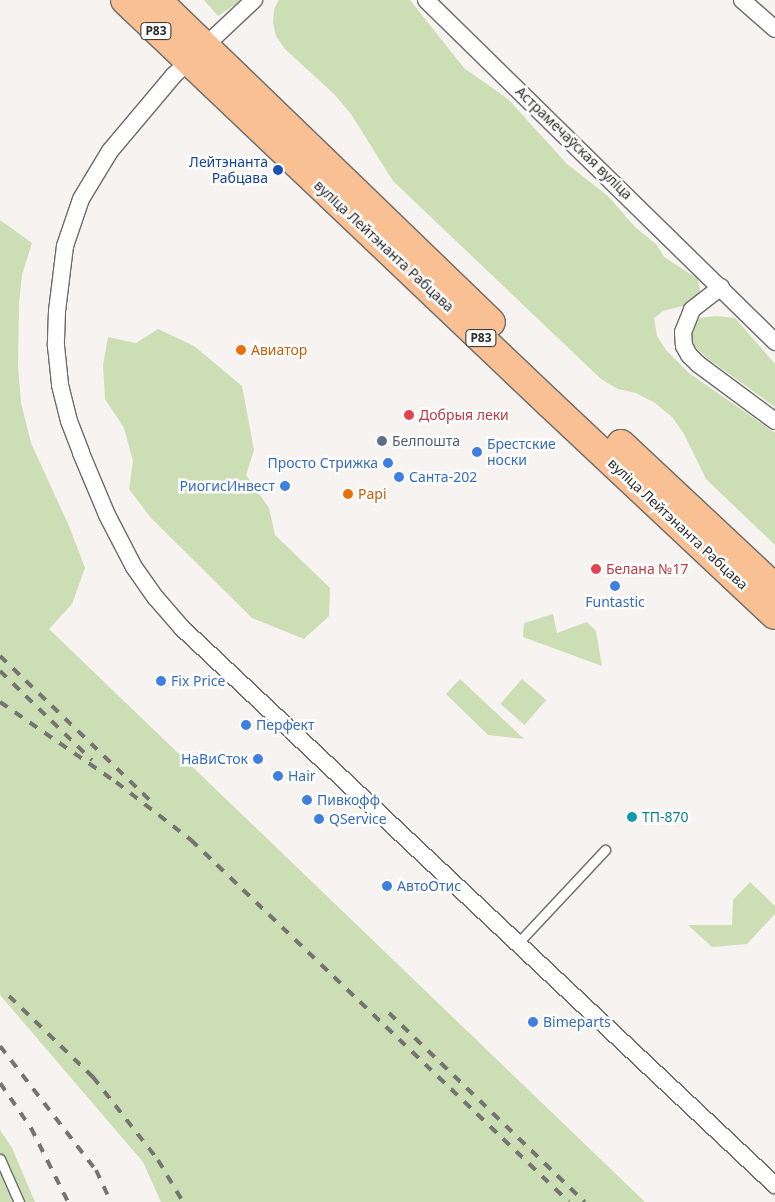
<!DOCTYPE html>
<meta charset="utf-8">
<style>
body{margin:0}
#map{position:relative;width:775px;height:1202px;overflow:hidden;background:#f6f3f0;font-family:"Noto Sans",sans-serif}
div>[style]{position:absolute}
.green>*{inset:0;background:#cbdeb4;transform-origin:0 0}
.roads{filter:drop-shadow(1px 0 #6d6b68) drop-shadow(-1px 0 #6d6b68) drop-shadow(0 1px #6d6b68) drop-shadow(0 -1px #6d6b68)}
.service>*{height:9px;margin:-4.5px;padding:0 4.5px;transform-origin:4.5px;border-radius:4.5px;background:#fff}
.minor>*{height:16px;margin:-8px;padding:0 8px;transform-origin:8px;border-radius:8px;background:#fff}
.trunk>*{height:28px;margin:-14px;padding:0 14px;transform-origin:14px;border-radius:14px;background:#f8c093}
.rail>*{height:4px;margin-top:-2px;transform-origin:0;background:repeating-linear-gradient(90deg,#757472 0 9px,transparent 0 18px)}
.dots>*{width:14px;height:14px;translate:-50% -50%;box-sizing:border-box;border:2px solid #fff;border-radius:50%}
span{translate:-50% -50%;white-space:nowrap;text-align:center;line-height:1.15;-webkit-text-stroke:5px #fff;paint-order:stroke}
.shield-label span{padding:1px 4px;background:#fff;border:1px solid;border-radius:4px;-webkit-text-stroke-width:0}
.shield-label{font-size:12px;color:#2e2d2c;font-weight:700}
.street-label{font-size:14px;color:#2e2d2c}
.transit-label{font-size:14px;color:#164399}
.right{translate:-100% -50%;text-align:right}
.food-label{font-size:14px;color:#c56008}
.left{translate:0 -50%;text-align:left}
.health-label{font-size:14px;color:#be3a42}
.service-label{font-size:14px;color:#4e5e75}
.shop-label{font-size:14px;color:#366cbe}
.culture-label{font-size:14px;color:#0d838f}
</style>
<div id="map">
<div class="green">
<div style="clip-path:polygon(204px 0,242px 0,218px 16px)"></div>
<div style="clip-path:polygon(279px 0,410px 0,464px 68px,508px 99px,567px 164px,608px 196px,635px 227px,657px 245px,664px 257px,698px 279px,700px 291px,691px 304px,663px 311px,654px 318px,657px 336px,666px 350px,689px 373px,775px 433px,775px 545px,706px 479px,684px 434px,672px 417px,655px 403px,636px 393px,618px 389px,601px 379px,393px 181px,351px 114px,334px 94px,285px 49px,276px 36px,273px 23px,274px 9px)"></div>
<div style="clip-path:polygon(0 220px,32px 243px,22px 275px,19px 303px,18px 366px,21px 403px,31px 443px,69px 526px,85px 568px,72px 604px,49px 629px,645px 1202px,161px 1202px,143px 1162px,0 995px)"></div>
<div style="clip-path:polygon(716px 316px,735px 318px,775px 364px,775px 407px,707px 358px,693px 345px,690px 328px,700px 318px)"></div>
<div style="clip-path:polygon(158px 329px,194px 346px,242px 386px,254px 450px,246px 475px,269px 508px,275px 535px,330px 588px,329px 616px,304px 639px,252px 618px,151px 518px,129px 489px,133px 461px,124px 428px,105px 399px,103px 365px,108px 337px,136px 343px)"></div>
<div style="clip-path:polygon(553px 614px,557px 633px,587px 622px,596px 631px,602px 666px,523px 637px,524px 623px)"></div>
<div style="clip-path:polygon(460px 679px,491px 708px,524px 739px,488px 735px,446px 694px)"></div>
<div style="left:522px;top:679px;width:32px;height:33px;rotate:41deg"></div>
<div style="clip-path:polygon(750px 882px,775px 906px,775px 914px,747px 944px,712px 947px,688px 925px,732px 925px,733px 900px)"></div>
<div style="clip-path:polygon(0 1130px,12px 1148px,35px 1202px,0 1202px)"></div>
</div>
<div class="roads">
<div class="service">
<div style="left:517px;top:944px;width:129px;rotate:-46.9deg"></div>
<div style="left:0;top:1159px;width:47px;rotate:66.2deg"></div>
</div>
<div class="minor">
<div style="left:254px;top:0;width:110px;rotate:136.8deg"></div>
<div style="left:174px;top:75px;width:99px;rotate:130.1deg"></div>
<div style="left:110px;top:151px;width:56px;rotate:121.1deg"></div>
<div style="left:81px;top:199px;width:50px;rotate:108.8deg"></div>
<div style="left:65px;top:246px;width:65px;rotate:97deg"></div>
<div style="left:57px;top:311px;width:35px;rotate:92deg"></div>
<div style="left:56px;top:346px;width:39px;rotate:84deg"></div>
<div style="left:60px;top:385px;width:37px;rotate:76deg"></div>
<div style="left:69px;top:421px;width:34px;rotate:69deg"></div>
<div style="left:81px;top:453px;width:67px;rotate:67.2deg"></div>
<div style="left:107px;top:515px;width:59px;rotate:62.6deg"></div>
<div style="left:134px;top:567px;width:38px;rotate:55deg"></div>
<div style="left:156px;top:598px;width:40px;rotate:49deg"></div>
<div style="left:182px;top:628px;width:814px;rotate:43.21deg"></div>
<div style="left:426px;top:0;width:489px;rotate:44.4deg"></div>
<div style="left:742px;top:0;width:44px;rotate:41.3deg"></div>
<div style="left:721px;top:287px;width:37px;rotate:142deg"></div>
<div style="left:692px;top:310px;width:24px;rotate:112deg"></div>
<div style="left:683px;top:332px;width:14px;rotate:86deg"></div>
<div style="left:684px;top:346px;width:10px;rotate:61deg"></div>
<div style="left:689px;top:355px;width:13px;rotate:45deg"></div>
<div style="left:698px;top:364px;width:96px;rotate:36.5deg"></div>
</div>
<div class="trunk">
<div style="left:125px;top:0;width:586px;rotate:43.55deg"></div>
<div style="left:550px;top:404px;width:308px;rotate:43.2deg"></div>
<div style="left:157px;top:0;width:464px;rotate:44deg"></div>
<div style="left:621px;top:444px;width:211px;rotate:43.1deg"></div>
</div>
</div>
<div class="rail">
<div style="left:0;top:656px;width:215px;rotate:43.9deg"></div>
<div style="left:0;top:671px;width:128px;rotate:44.1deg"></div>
<div style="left:0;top:702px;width:141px;rotate:34.6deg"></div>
<div style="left:116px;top:782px;width:95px;rotate:37.7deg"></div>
<div style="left:191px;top:840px;width:523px;rotate:43.76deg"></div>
<div style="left:9px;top:996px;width:117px;rotate:44deg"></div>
<div style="left:93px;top:1077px;width:105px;rotate:51.9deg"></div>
<div style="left:158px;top:1160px;width:49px;rotate:59.2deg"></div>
<div style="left:389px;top:1013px;width:272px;rotate:44deg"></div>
<div style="left:0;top:1046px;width:157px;rotate:52.3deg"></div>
<div style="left:96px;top:1170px;width:35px;rotate:65deg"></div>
<div style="left:0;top:1083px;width:55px;rotate:55.4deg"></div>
<div style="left:31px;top:1128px;width:83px;rotate:63.4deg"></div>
</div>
<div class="dots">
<div style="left:278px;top:170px;background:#1a4fb4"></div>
<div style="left:241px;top:350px;background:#e8710a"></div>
<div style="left:409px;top:415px;background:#e0444e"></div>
<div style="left:382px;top:441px;background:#5c6f8a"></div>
<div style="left:477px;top:452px;background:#3f7fe0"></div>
<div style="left:388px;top:463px;background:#3f7fe0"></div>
<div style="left:399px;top:477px;background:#3f7fe0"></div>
<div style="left:285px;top:486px;background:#3f7fe0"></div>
<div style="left:348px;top:494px;background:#e8710a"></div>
<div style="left:596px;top:569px;background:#e0444e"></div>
<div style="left:615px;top:586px;background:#3f7fe0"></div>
<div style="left:161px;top:681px;background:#3f7fe0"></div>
<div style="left:246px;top:725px;background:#3f7fe0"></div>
<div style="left:258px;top:759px;background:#3f7fe0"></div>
<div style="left:278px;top:776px;background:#3f7fe0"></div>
<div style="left:307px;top:800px;background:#3f7fe0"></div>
<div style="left:632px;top:817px;background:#0f9aa8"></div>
<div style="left:319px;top:819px;background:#3f7fe0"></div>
<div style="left:387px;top:886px;background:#3f7fe0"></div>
<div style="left:533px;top:1022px;background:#3f7fe0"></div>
</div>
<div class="shield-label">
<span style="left:156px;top:31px">Р83</span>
<span style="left:481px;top:338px">Р83</span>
</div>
<div class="street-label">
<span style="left:574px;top:143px;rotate:44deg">Астрамечаўская вуліца</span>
<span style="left:384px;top:246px;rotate:43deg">вуліца Лейтэнанта Рабцава</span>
<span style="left:678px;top:524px;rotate:43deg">вуліца Лейтэнанта Рабцава</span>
</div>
<div class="transit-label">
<span class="right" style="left:268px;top:170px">Лейтэнанта<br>Рабцава</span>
</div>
<div class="food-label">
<span class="left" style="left:251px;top:350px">Авиатор</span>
<span class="left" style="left:358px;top:494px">Papi</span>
</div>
<div class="health-label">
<span class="left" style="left:419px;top:415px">Добрыя леки</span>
<span class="left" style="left:606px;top:569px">Белана №17</span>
</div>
<div class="service-label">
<span class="left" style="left:392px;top:441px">Белпошта</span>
</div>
<div class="shop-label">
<span class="left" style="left:487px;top:452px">Брестские<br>носки</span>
<span class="right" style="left:378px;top:463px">Просто Стрижка</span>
<span class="left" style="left:409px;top:477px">Санта-202</span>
<span class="right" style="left:275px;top:486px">РиогисИнвест</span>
<span style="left:615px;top:602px">Funtastic</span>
<span class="left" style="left:171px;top:681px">Fix Price</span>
<span class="left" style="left:256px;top:725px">Перфект</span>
<span class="right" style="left:248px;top:759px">НаВиСток</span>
<span class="left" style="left:288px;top:776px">Hair</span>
<span class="left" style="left:317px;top:800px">Пивкофф</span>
<span class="left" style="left:329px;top:819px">QService</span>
<span class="left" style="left:397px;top:886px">АвтоОтис</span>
<span class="left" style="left:543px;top:1022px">Bimeparts</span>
</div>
<div class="culture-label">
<span class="left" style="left:642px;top:817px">ТП-870</span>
</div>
</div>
